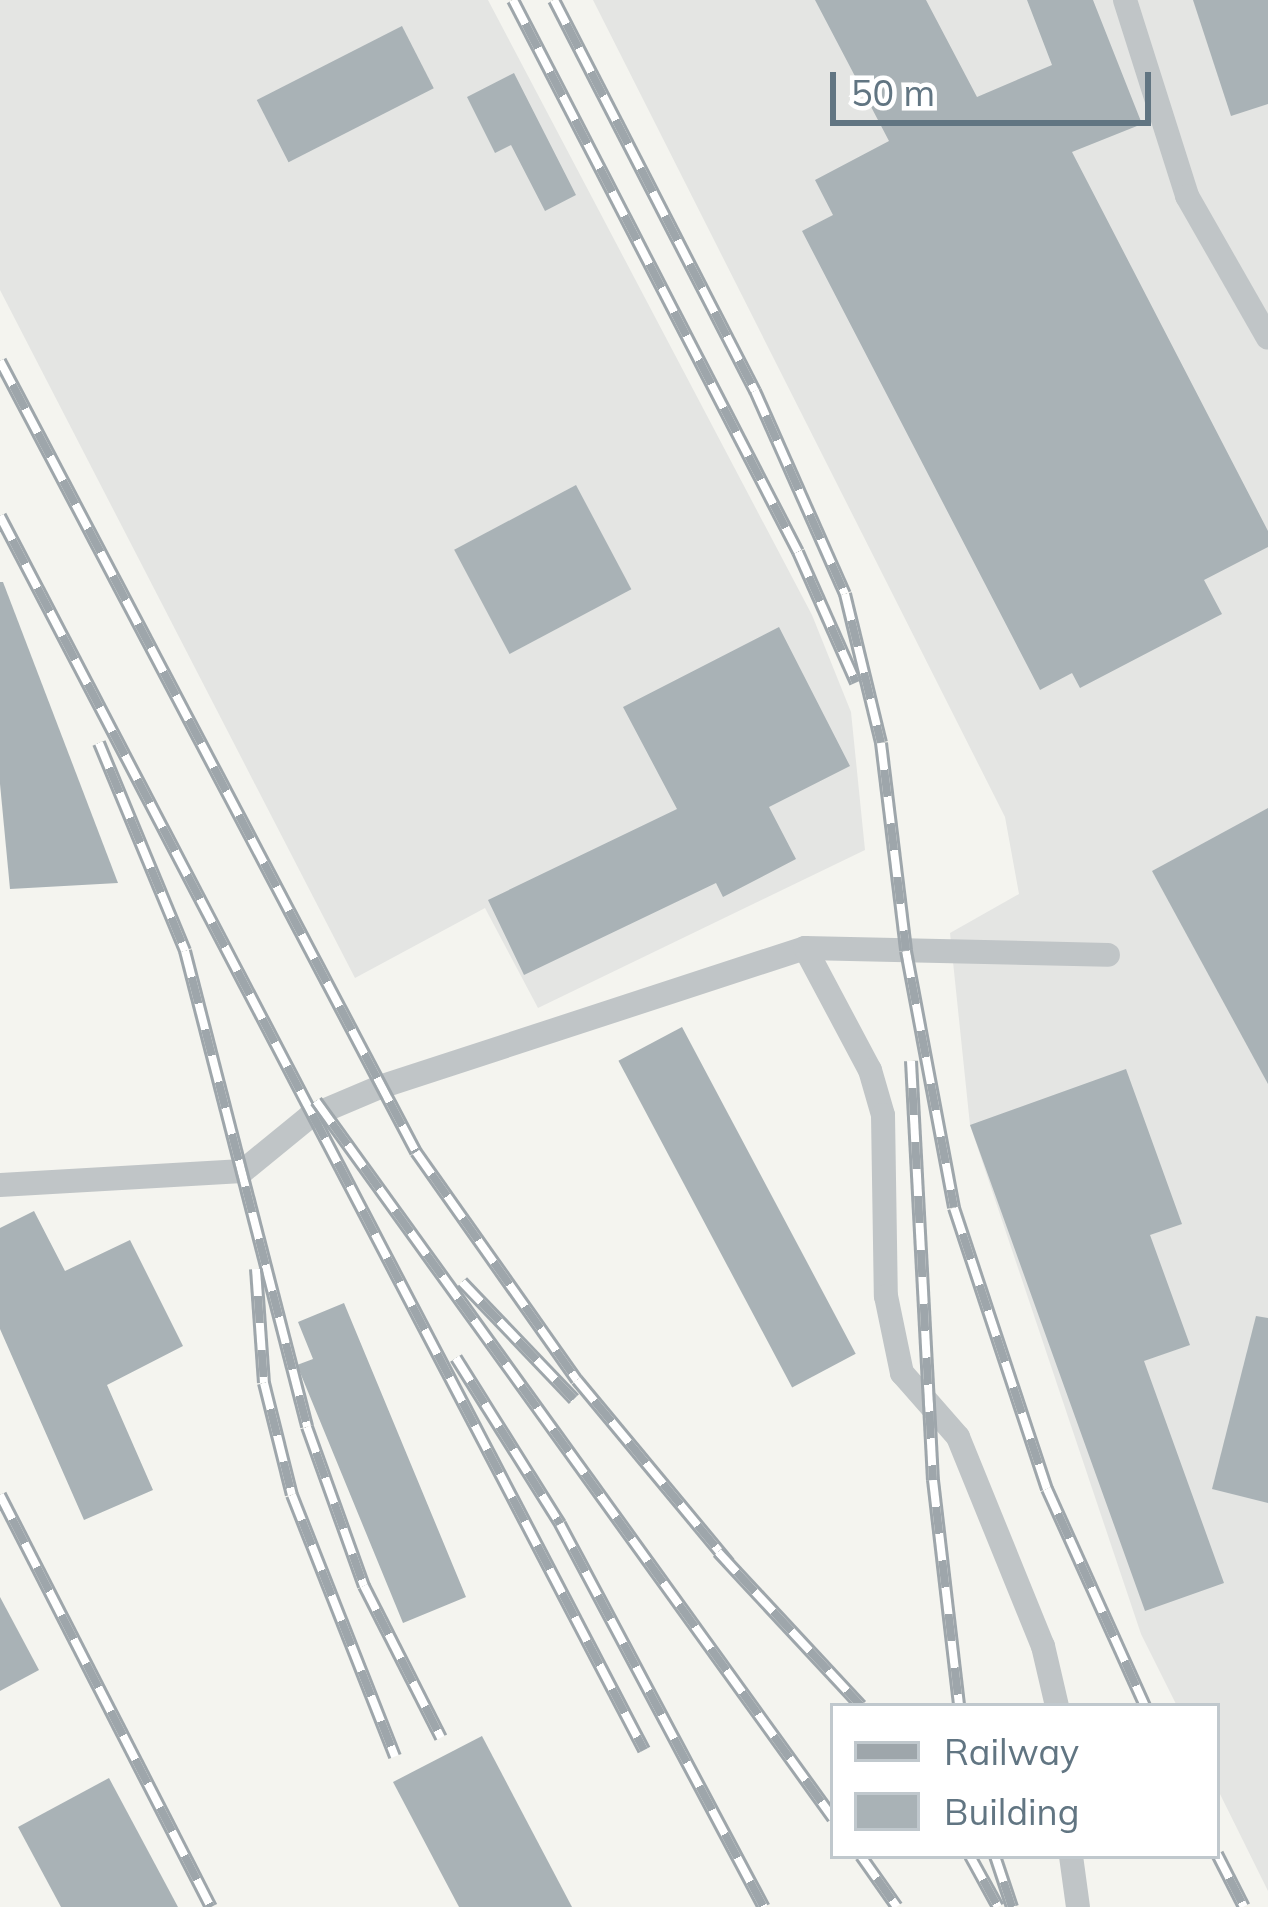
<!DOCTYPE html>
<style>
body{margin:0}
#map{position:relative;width:1268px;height:1907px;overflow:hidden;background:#f4f4ef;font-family:Mulish,sans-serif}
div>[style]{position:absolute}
.built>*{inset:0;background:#e4e5e3}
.building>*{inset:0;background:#a9b2b6;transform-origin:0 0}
.lane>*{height:24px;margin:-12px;padding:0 12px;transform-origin:12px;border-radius:12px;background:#c0c5c7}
.rail>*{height:14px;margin-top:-7px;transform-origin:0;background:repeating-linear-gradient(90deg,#fff 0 27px,#9ea6ab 0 54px);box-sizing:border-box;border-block:3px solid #9ea6ab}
span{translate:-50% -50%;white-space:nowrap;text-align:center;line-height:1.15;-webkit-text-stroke:12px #fff;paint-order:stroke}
.legend{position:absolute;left:830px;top:1703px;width:390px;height:156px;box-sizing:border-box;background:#fff;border:3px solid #c0c8cd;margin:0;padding:15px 21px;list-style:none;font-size:36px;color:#617582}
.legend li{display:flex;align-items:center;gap:24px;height:60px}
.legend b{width:60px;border:3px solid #c0c8cd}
.scale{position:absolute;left:830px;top:72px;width:321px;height:54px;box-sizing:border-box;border:6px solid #617582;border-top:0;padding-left:15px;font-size:36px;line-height:42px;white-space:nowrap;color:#617582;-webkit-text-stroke:9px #fff;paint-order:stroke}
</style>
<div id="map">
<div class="built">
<div style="clip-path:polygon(0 0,488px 0,812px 615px,851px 712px,865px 850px,538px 1008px,485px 908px,355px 978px,0 290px)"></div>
<div style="clip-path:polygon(593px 0,1268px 0,1268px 1891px,1217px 1788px,1217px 1706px,1177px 1706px,1141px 1634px,970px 1125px,950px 933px,1019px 894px,1005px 817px)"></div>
</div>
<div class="building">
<div style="clip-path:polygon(815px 0,926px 0,977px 97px,1052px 65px,1027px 0,1093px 0,1142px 124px,1072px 152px,1268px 531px,1268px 547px,1204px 580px,1222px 614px,1080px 688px,1072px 673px,1040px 690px,802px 231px,833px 215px,815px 180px,889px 141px)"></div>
<div style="clip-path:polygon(1193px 0,1268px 0,1268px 104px,1231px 116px)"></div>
<div style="left:402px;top:26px;width:70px;height:163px;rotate:63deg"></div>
<div style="clip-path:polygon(514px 73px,576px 195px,545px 211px,511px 145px,495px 153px,467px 97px)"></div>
<div style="left:576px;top:485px;width:118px;height:138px;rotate:62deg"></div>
<div style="clip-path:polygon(0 582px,3px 582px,118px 883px,10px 889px,0 784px)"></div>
<div style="clip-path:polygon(779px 627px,850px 766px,769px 807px,796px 859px,723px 897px,716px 883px,524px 975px,488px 900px,677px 809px,623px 707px)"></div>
<div style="clip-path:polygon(1268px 808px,1268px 1084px,1152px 871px)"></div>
<div style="left:682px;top:1027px;width:370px;height:72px;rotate:62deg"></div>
<div style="clip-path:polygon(1126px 1069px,1182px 1224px,1150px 1235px,1190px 1345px,1144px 1361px,1224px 1583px,1145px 1611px,970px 1125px)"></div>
<div style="clip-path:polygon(34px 1211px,65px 1271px,130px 1240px,183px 1346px,107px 1385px,153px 1490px,84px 1520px,0 1329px,0 1228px)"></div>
<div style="clip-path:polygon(344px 1303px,466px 1597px,403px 1623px,297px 1365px,313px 1359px,298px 1322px)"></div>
<div style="clip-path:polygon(1256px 1316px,1268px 1318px,1268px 1503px,1212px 1489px)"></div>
<div style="clip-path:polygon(0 1597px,39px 1670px,0 1691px)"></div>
<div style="clip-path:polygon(482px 1736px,572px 1907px,459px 1907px,393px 1782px)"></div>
<div style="clip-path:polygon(109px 1778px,178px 1907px,61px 1907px,18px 1827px)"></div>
</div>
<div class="lane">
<div style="left:1125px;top:0;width:206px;rotate:72.4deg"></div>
<div style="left:1187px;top:196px;width:163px;rotate:60.3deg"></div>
<div style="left:805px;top:948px;width:138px;rotate:62deg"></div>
<div style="left:870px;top:1070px;width:47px;rotate:73.9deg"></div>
<div style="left:883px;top:1115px;width:181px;rotate:89.1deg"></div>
<div style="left:886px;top:1296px;width:79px;rotate:78.3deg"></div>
<div style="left:902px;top:1373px;width:85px;rotate:48.8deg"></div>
<div style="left:958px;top:1437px;width:226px;rotate:67.9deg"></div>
<div style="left:1043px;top:1646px;width:62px;rotate:76.9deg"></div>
<div style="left:0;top:1185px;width:243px;rotate:-3.3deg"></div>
<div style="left:243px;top:1171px;width:85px;rotate:-39.3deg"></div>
<div style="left:309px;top:1117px;width:77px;rotate:-22.9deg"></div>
<div style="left:380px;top:1087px;width:447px;rotate:-18.1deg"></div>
<div style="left:805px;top:948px;width:303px;rotate:1.3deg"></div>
<div style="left:1071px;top:1856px;width:51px;rotate:82.2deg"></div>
</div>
<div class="rail">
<div style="left:513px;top:0;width:621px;rotate:62.69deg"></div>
<div style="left:798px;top:552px;width:143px;rotate:66.1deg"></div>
<div style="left:554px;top:0;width:440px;rotate:62.8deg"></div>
<div style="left:755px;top:391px;width:222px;rotate:66.1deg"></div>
<div style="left:845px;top:594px;width:153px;rotate:76.4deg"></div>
<div style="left:881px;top:743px;width:209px;rotate:83.1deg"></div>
<div style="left:906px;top:951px;width:261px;rotate:79.4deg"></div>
<div style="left:954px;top:1208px;width:296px;rotate:71.7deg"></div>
<div style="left:1047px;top:1489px;width:238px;rotate:65.7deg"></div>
<div style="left:0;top:361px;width:894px;rotate:62.26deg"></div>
<div style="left:416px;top:1152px;width:279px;rotate:54.8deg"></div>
<div style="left:577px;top:1380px;width:238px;rotate:50.3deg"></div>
<div style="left:0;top:516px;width:1392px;rotate:62.44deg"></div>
<div style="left:99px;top:743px;width:225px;rotate:67.5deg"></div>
<div style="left:185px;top:951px;width:491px;rotate:75.6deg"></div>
<div style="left:307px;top:1427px;width:169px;rotate:70.3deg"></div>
<div style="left:364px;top:1586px;width:170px;rotate:63.1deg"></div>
<div style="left:911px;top:1061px;width:420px;rotate:87deg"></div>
<div style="left:933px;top:1480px;width:227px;rotate:83.4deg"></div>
<div style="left:316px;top:1101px;width:884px;rotate:54.21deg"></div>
<div style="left:256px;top:1269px;width:114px;rotate:86deg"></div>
<div style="left:264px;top:1383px;width:115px;rotate:76deg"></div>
<div style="left:292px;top:1495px;width:281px;rotate:68.5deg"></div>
<div style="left:462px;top:1282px;width:162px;rotate:46.3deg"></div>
<div style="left:456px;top:1358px;width:196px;rotate:57.9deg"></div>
<div style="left:560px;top:1524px;width:434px;rotate:62deg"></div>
<div style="left:0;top:1495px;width:463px;rotate:62.9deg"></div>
<div style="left:718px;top:1552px;width:210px;rotate:47.1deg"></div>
<div style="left:1217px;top:1854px;width:59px;rotate:63deg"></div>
<div style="left:861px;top:1856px;width:62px;rotate:54.8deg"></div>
<div style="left:970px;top:1856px;width:58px;rotate:61.2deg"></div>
<div style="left:995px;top:1856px;width:54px;rotate:71.6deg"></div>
</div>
<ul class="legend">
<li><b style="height:15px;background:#9ea6ab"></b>Railway</li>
<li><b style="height:33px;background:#a9b2b6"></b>Building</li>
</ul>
<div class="scale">50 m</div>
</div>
